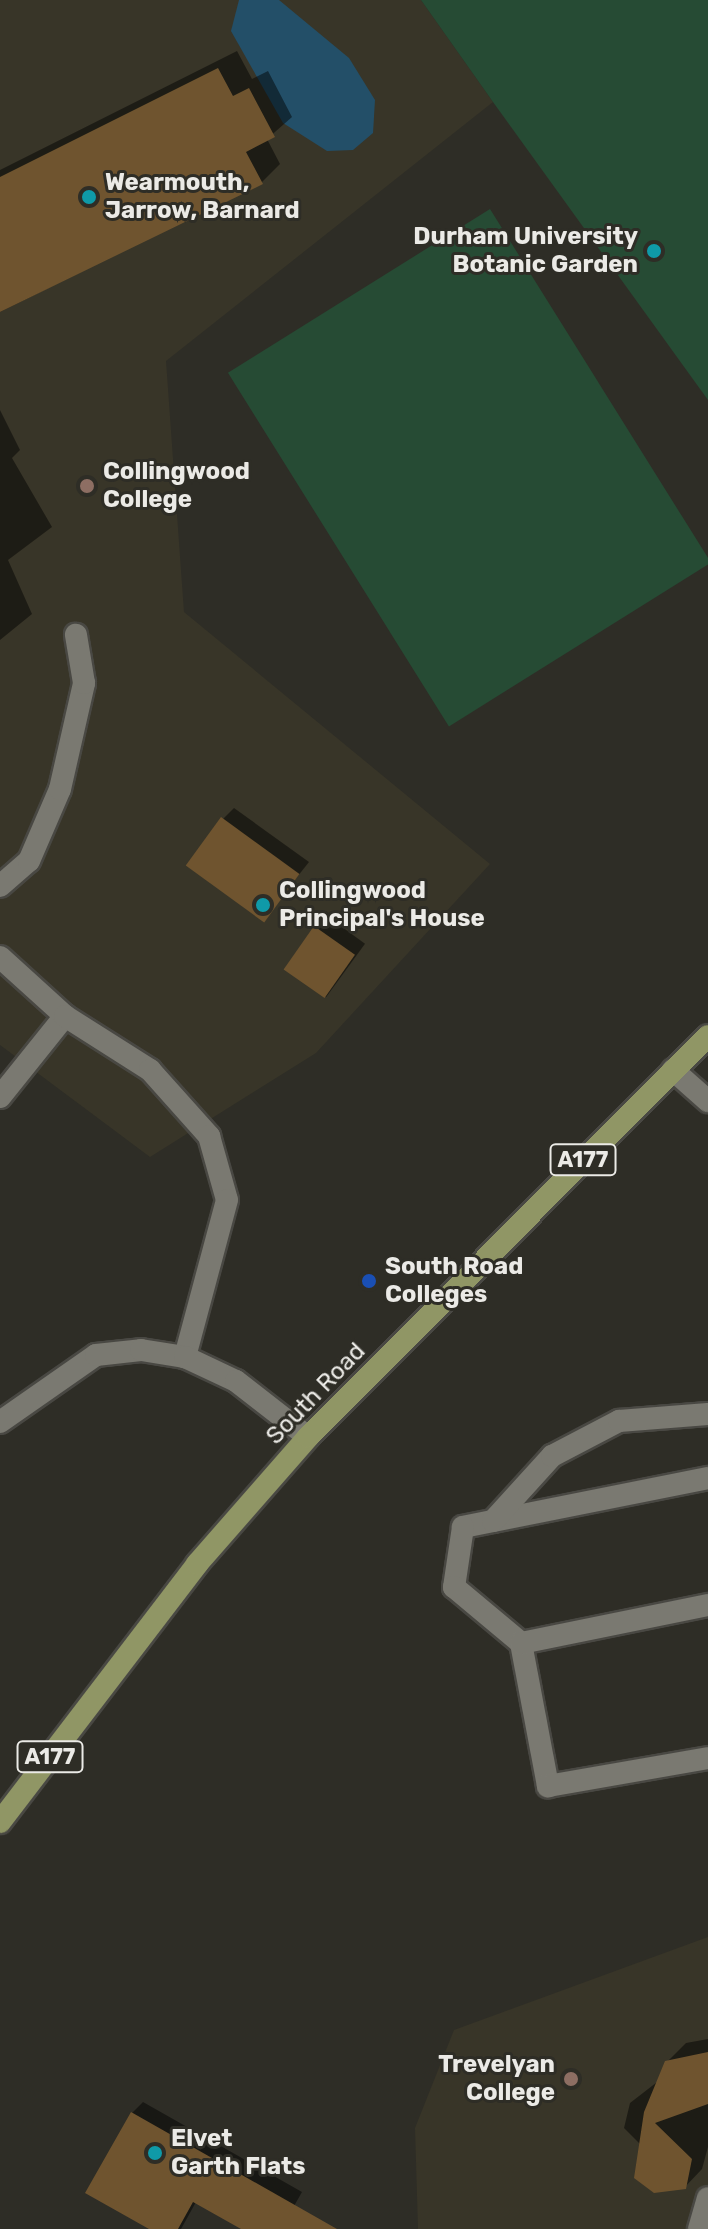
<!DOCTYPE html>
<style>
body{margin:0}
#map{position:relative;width:708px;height:2229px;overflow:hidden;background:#2e2d26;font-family:Rubik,sans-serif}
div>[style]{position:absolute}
.built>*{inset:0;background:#383528}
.green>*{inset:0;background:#264b34;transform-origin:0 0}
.water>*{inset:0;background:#234f68}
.shadow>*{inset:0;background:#0007;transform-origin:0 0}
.building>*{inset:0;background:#6f542f;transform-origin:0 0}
.roads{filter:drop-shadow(2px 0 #494843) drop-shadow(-2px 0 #494843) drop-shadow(0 2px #494843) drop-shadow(0 -2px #494843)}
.service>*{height:22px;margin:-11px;padding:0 11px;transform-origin:11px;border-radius:11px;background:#7a7971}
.minor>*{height:22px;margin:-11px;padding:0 11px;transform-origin:11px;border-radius:11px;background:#7a7971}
.primary>*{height:22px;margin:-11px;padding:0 11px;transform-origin:11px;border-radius:11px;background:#909665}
.dots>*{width:22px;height:22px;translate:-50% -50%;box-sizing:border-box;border:4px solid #2e2d26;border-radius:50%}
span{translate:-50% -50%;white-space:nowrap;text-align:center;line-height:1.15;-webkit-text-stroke:6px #2e2d26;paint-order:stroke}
.shield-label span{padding:2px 6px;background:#2e2d26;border:2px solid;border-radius:6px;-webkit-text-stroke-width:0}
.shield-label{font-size:22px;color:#ebeae6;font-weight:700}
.poi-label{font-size:24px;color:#ebeae6;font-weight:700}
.left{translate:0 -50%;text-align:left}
.right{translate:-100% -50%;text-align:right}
.street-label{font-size:24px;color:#ebeae6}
</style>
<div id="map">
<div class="built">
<div style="clip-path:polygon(0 0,421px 0,493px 102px,166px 361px,184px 612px,490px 864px,316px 1053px,150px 1157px,0 1045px)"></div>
<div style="clip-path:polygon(708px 1937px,708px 2229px,418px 2229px,415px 2128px,454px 2030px)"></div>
</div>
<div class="green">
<div style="clip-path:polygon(421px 0,708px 0,708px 400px,493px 102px)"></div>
<div style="left:490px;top:209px;width:417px;height:309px;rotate:58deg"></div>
</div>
<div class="water">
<div style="clip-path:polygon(239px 0,279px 0,349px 58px,375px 100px,373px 133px,353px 150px,327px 151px,283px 123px,231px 31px)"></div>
</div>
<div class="shadow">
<div style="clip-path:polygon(237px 51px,252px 79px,268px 71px,292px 117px,267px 139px,280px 164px,262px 182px,0 312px,0 170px)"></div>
<div style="clip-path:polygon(0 410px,20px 450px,12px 458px,52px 527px,8px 560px,32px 614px,0 640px)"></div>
<div style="clip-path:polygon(234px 808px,309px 862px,263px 920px,223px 819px)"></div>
<div style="left:327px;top:916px;width:47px;height:66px;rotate:36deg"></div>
<div style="clip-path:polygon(708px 2039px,708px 2147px,702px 2169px,684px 2188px,624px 2128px,630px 2103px,661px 2079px,667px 2062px,686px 2043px)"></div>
<div style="clip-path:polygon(143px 2102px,302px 2192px,281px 2229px,245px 2229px,196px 2202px,181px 2229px,153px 2229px,132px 2113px)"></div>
</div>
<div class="building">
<div style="clip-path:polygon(218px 68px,233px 96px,249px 88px,275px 137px,246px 152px,263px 184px,0 312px,0 177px)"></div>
<div style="left:221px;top:817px;width:97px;height:60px;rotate:36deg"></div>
<div style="left:314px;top:926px;width:50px;height:53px;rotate:35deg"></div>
<div style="clip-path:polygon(708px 2052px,708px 2104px,655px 2123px,692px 2159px,686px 2189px,654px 2193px,634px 2178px,644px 2112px,665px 2061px)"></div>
<div style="clip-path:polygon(131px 2112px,337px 2229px,241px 2229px,193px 2202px,178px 2229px,149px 2229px,85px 2193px)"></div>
</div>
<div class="roads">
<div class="service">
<div style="left:0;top:886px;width:38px;rotate:-41deg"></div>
<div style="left:29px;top:861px;width:78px;rotate:-66.7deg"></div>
<div style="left:60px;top:789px;width:109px;rotate:-77.2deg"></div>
<div style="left:84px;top:683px;width:49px;rotate:-99.5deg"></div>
<div style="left:0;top:1097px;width:104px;rotate:-51.3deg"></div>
<div style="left:708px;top:1478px;width:250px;rotate:168.7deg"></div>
<div style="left:463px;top:1527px;width:61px;rotate:98.5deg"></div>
<div style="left:454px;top:1587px;width:87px;rotate:39.9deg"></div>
<div style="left:521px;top:1643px;width:146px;rotate:79.3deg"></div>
<div style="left:548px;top:1786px;width:162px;rotate:-9.9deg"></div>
<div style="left:493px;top:1521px;width:88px;rotate:-47.8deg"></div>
<div style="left:552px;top:1456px;width:76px;rotate:-27.6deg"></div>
<div style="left:619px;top:1421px;width:89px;rotate:-4.5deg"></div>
<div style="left:521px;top:1643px;width:191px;rotate:-11.5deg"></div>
<div style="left:699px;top:2229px;width:32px;rotate:-74deg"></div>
</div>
<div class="minor">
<div style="left:0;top:957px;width:88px;rotate:42.2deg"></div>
<div style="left:65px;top:1016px;width:101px;rotate:32.4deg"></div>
<div style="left:150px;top:1070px;width:89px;rotate:48.2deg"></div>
<div style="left:209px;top:1136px;width:66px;rotate:74.3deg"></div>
<div style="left:227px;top:1200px;width:163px;rotate:105deg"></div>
<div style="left:673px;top:1070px;width:47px;rotate:41.5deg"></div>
<div style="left:0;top:1422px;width:117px;rotate:-34.9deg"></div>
<div style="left:96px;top:1355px;width:45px;rotate:-6.3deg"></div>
<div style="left:141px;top:1350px;width:45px;rotate:9deg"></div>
<div style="left:185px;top:1357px;width:56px;rotate:25.2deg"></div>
<div style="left:236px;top:1381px;width:91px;rotate:37.9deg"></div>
</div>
<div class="primary">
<div style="left:0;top:1822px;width:325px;rotate:-52.6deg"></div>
<div style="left:197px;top:1564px;width:169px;rotate:-48.8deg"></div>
<div style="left:308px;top:1437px;width:566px;rotate:-45.07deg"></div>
</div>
</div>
<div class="dots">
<div style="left:89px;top:197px;background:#0f9aa8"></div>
<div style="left:654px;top:251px;background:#0f9aa8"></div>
<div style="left:87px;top:486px;background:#8d6e63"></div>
<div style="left:263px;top:905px;background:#0f9aa8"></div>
<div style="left:369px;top:1281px;background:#1a4fb4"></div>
<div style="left:571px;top:2079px;background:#8d6e63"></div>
<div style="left:155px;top:2153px;background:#0f9aa8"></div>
</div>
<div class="shield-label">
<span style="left:583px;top:1160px">A177</span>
<span style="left:50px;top:1757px">A177</span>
</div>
<div class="poi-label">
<span class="left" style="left:105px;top:197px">Wearmouth,<br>Jarrow, Barnard</span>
<span class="right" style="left:638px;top:251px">Durham University<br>Botanic Garden</span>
<span class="left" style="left:103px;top:486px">Collingwood<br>College</span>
<span class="left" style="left:279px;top:905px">Collingwood<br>Principal's House</span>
<span class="left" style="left:385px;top:1281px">South Road<br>Colleges</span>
<span class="right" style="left:555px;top:2079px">Trevelyan<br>College</span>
<span class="left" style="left:171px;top:2153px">Elvet<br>Garth Flats</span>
</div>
<div class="street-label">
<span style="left:316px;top:1394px;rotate:-46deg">South Road</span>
</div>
</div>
